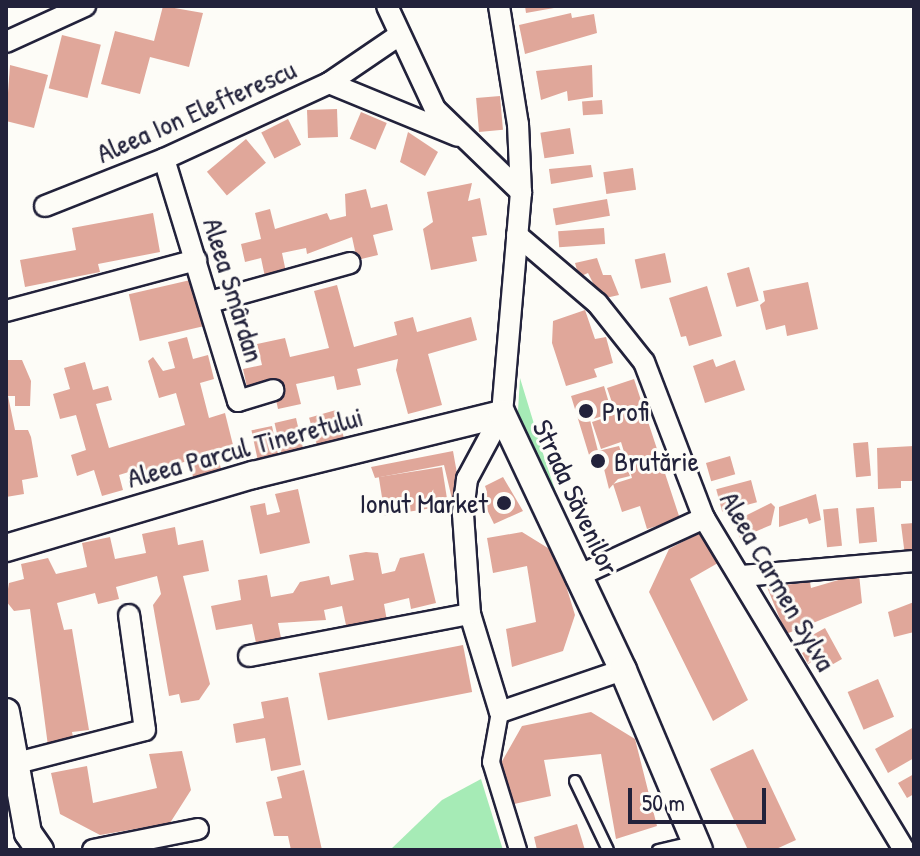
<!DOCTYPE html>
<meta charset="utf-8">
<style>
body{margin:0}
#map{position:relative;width:920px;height:856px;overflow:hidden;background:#fdfcf7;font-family:"Patrick Hand",sans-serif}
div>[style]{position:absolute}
.green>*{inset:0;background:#a6ebb6}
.building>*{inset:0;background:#e0a79a;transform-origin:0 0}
.roads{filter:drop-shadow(2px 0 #22223b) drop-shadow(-2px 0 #22223b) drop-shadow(0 2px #22223b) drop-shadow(0 -2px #22223b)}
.service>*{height:10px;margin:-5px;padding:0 5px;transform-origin:5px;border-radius:5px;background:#fdfcf7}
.pedestrian>*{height:16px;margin:-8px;padding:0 8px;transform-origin:8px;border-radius:8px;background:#fdfcf7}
.minor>*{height:20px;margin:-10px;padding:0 10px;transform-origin:10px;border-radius:10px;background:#fdfcf7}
.tertiary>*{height:26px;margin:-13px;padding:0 13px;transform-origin:13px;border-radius:13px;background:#fdfcf7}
.dots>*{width:22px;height:22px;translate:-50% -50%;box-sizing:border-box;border:4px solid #fdfcf7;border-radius:50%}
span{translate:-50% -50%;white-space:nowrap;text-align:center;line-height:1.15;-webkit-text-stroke:6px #fdfcf7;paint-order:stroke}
.street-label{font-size:28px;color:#22223b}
.poi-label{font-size:28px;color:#22223b}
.left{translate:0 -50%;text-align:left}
.right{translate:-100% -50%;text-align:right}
.frame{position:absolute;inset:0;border:8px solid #22223b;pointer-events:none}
.scale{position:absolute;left:628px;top:788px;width:138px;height:36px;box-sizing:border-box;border:4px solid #22223b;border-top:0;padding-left:10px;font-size:24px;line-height:28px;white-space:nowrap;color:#22223b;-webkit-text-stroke:6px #fdfcf7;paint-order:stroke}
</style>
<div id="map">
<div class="green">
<div style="clip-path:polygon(520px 378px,545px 460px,569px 531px,517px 427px)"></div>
<div style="clip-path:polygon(481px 779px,503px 850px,390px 850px,442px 800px)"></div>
</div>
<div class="building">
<div style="clip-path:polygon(163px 6px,203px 13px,189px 67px,150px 57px,140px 94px,101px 84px,115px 31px,154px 41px)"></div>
<div style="clip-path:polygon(525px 6px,554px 6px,554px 8px,526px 13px)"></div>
<div style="clip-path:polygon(571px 13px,572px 18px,594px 14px,597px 33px,525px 54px,519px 25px)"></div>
<div style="left:62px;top:35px;width:40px;height:55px;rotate:14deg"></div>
<div style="clip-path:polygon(10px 65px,48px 75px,34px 128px,6px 121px)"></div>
<div style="clip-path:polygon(592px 65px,593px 97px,568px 101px,567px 91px,541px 100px,536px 71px)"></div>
<div style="left:500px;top:96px;width:34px;height:24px;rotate:85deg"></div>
<div style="left:602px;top:100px;width:14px;height:20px;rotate:86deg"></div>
<div style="left:337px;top:109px;width:28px;height:30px;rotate:88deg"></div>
<div style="left:361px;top:112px;width:28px;height:29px;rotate:23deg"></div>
<div style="left:288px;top:119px;width:29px;height:30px;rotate:63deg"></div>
<div style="left:570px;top:128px;width:26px;height:30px;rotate:81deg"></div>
<div style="clip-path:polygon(408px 132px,438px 152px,425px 176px,400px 162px)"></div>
<div style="left:246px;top:139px;width:31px;height:51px;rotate:50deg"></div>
<div style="clip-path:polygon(591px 165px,593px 177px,551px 184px,549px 169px)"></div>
<div style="left:633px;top:168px;width:22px;height:30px;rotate:82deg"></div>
<div style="clip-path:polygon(472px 183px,468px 201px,480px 198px,487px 235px,472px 237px,477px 261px,431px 270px,423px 229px,433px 222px,427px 192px)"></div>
<div style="clip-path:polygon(366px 189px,371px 208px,387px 204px,393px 230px,373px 235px,378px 255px,357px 260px,352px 237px,307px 254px,306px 248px,282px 253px,286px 272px,265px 277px,261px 258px,245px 262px,241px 244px,261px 239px,255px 213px,270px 209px,275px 229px,327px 213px,330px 220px,346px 216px,345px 194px)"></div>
<div style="left:607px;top:199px;width:17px;height:55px;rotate:80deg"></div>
<div style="clip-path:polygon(153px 213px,160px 252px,98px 264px,100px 272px,25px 287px,20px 260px,76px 250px,72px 228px)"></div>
<div style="left:604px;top:228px;width:16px;height:46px;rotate:86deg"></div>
<div style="left:665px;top:253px;width:30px;height:31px;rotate:78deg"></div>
<div style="clip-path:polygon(597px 258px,603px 275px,611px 275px,619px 295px,601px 299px,588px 273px,579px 277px,575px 263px)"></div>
<div style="left:749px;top:267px;width:35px;height:23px;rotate:74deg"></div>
<div style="left:199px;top:278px;width:48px;height:72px;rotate:77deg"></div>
<div style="clip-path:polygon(808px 282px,818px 329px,787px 336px,785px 325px,766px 330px,760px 305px,765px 301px,763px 291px)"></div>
<div style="clip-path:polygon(337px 285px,354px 347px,397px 335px,394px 322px,413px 317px,417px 332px,471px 317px,477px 340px,428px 354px,442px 405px,408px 414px,396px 370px,398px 359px,357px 369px,361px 385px,337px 390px,334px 376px,296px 384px,301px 404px,278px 409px,273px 386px,248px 392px,243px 369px,262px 365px,257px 344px,285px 338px,290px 357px,329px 348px,314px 291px)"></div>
<div style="clip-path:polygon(707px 286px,722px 336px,689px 346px,686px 336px,681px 337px,669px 298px)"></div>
<div style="clip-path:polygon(585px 310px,595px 339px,606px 337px,613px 363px,594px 369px,597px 377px,566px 386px,552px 343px,553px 321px)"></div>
<div style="clip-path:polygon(187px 337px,193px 359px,208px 355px,214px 379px,200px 383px,209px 418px,225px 413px,233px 445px,216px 449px,221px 469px,194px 481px,189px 460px,135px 481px,132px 471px,119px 475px,123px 490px,102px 496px,94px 470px,77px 476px,71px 455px,86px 450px,76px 415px,60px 419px,53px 394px,70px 389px,64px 368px,85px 362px,93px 390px,108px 386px,112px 400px,96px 404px,109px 448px,185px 425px,176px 393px,159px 398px,148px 361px,153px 357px,163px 371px,175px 368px,168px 342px)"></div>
<div style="clip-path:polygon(713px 359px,716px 367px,735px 360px,745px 390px,705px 403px,693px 366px)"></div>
<div style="clip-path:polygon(6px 360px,22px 360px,31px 381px,30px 406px,15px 406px,15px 396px,8px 396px,15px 430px,28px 430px,31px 437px,38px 477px,22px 480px,24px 494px,6px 497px)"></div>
<div style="clip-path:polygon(634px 379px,680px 519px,647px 529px,640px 506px,622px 512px,613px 484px,632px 478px,621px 442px,601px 449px,592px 422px,616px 414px,607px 388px)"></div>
<div style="clip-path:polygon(604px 386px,612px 413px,590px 420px,598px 451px,619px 446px,630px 476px,618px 479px,609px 489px,603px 465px,593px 468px,571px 396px)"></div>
<div style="left:336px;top:410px;width:29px;height:28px;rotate:74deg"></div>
<div style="left:296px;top:418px;width:35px;height:22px;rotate:77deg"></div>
<div style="left:272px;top:426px;width:30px;height:21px;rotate:78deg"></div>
<div style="left:868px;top:442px;width:34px;height:15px;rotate:85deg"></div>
<div style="clip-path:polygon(914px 446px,914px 481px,901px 481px,901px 488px,878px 489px,877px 448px)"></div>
<div style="clip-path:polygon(453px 451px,461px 496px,452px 499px,444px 465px,375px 478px,371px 467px)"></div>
<div style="left:730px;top:456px;width:19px;height:25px;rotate:74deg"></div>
<div style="left:442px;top:467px;width:39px;height:64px;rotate:81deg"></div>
<div style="clip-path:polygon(503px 477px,523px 511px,494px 524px,480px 495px,487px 492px,485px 486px)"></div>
<div style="left:751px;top:480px;width:23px;height:36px;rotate:75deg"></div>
<div style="clip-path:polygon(298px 489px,310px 543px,260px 554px,250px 506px,265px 503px,267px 515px,280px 512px,275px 494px)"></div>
<div style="clip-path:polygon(816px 494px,821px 520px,809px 524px,807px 518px,779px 527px,779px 507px)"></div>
<div style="clip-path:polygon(771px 503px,775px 507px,771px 525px,740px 538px,733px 522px)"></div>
<div style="left:874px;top:507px;width:35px;height:18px;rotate:85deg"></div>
<div style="left:838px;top:508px;width:38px;height:15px;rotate:84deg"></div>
<div style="clip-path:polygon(914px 523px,914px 554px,905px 556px,901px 524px)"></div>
<div style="clip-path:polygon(175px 527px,178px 545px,203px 540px,209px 571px,183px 576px,210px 684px,199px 700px,181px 703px,179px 694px,169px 696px,153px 605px,161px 594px,157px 576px,116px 587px,119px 599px,98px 604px,95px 593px,57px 603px,64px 630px,72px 629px,89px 730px,72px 732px,74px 742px,48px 746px,30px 609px,14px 611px,6px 601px,9px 583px,24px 579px,21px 564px,48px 558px,56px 574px,87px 567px,82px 543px,110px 537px,115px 559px,146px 553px,142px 534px)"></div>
<div style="clip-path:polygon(522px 532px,556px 553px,575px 615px,563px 651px,512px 667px,506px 629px,536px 622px,527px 566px,493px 573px,487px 538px)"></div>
<div style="clip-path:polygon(701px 532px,718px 563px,690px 579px,748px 700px,713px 721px,649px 592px,669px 549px)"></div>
<div style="clip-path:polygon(366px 552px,378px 553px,382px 574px,395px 571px,400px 558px,424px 553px,436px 603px,411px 609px,409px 598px,384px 604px,387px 621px,347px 630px,342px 606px,324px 610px,326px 620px,278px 623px,281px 638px,256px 643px,252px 624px,216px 630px,211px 606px,241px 600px,238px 580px,267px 575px,271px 597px,293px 593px,300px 582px,329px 576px,331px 585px,354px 580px,349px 555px)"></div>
<div style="clip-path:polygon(859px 574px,862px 603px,786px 634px,767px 587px,810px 582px,811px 588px)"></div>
<div style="clip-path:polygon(914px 602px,914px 632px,894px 637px,888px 612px)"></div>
<div style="clip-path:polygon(825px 628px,842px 659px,828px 667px,822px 656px,808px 664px,802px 653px,814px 647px,809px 637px)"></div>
<div style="left:463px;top:645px;width:48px;height:147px;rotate:79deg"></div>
<div style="left:878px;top:679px;width:41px;height:33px;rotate:67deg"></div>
<div style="clip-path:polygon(288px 697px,301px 765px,271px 771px,265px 738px,236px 743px,233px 724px,264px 718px,261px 702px)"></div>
<div style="clip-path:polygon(591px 712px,635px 739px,657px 826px,616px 839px,601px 754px,544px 760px,551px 796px,514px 804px,501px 763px,522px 726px)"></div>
<div style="clip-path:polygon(914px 727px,914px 758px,888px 773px,875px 749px)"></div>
<div style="clip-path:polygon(753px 749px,796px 840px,774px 850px,748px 850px,710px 769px)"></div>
<div style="clip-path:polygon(182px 751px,191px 790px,170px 823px,100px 835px,60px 814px,51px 773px,87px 766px,93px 803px,157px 788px,149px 754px)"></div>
<div style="clip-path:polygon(304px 770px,322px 850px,291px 850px,288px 836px,274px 836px,266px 802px,282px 798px,277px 777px)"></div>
<div style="clip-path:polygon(914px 774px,914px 794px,907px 798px,898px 783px)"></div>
<div style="clip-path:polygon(577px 824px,585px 850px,537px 850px,534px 837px)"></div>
</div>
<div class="roads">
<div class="service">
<div style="left:575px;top:781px;width:76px;rotate:64.4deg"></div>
<div style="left:658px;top:850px;width:36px;rotate:-13deg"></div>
</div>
<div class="pedestrian">
<div style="left:500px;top:712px;width:51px;rotate:100.2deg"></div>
<div style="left:491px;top:762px;width:92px;rotate:72.9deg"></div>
</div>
<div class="minor">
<div style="left:387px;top:6px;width:114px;rotate:65deg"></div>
<div style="left:435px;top:109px;width:120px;rotate:44deg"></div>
<div style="left:499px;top:6px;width:120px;rotate:80.9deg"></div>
<div style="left:518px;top:124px;width:68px;rotate:87.5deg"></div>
<div style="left:521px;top:192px;width:223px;rotate:94.9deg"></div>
<div style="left:502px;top:414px;width:74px;rotate:118.3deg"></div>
<div style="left:467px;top:479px;width:35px;rotate:97deg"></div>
<div style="left:463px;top:514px;width:100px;rotate:86deg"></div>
<div style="left:470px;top:614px;width:102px;rotate:73deg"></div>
<div style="left:500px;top:712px;width:130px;rotate:-18.9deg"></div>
<div style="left:6px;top:42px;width:87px;rotate:-24.5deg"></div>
<div style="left:329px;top:83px;width:83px;rotate:-34.3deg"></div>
<div style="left:164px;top:159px;width:253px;rotate:73deg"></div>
<div style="left:238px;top:401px;width:37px;rotate:-17deg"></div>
<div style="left:45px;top:206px;width:128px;rotate:-21.6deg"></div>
<div style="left:164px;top:159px;width:182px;rotate:-24.7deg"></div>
<div style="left:329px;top:83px;width:139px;rotate:22.3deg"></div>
<div style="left:517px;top:235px;width:105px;rotate:40.4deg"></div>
<div style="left:597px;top:303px;width:75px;rotate:51.5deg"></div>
<div style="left:644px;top:362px;width:167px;rotate:69deg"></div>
<div style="left:704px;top:518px;width:388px;rotate:58.9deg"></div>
<div style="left:210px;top:302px;width:145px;rotate:-15.6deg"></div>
<div style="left:6px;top:311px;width:197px;rotate:-15deg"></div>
<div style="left:742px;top:576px;width:173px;rotate:-5deg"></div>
<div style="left:576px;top:577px;width:141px;rotate:-24.7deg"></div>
<div style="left:249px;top:656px;width:225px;rotate:-10.8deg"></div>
<div style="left:17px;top:763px;width:132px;rotate:-14.5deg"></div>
<div style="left:145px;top:730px;width:116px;rotate:-97.9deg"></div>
<div style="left:93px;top:850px;width:107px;rotate:-11.3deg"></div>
</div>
<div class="tertiary">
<div style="left:6px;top:548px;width:258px;rotate:-16.5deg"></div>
<div style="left:253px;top:475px;width:256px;rotate:-13.8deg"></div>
<div style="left:502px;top:414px;width:283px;rotate:64.7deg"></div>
<div style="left:623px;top:670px;width:195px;rotate:67.1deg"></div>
<div style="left:6px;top:712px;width:123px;rotate:79.7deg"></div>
<div style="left:28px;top:833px;width:21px;rotate:55deg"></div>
</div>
</div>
<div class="dots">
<div style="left:586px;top:411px;background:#22223b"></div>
<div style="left:598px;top:461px;background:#22223b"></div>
<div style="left:504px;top:503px;background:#22223b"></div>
</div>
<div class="street-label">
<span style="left:196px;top:111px;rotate:-24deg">Aleea Ion Elefterescu</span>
<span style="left:234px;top:290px;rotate:73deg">Aleea Smârdan</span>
<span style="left:245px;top:447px;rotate:-15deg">Aleea Parcul Tineretului</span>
<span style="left:576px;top:497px;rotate:65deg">Strada Săvenilor</span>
<span style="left:778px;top:581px;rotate:60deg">Aleea Carmen Sylva</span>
</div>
<div class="poi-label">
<span class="left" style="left:602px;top:411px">Profi</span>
<span class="left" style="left:614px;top:461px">Brutărie</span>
<span class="right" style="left:488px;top:503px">Ionut Market</span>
</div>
<div class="frame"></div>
<div class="scale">50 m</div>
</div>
